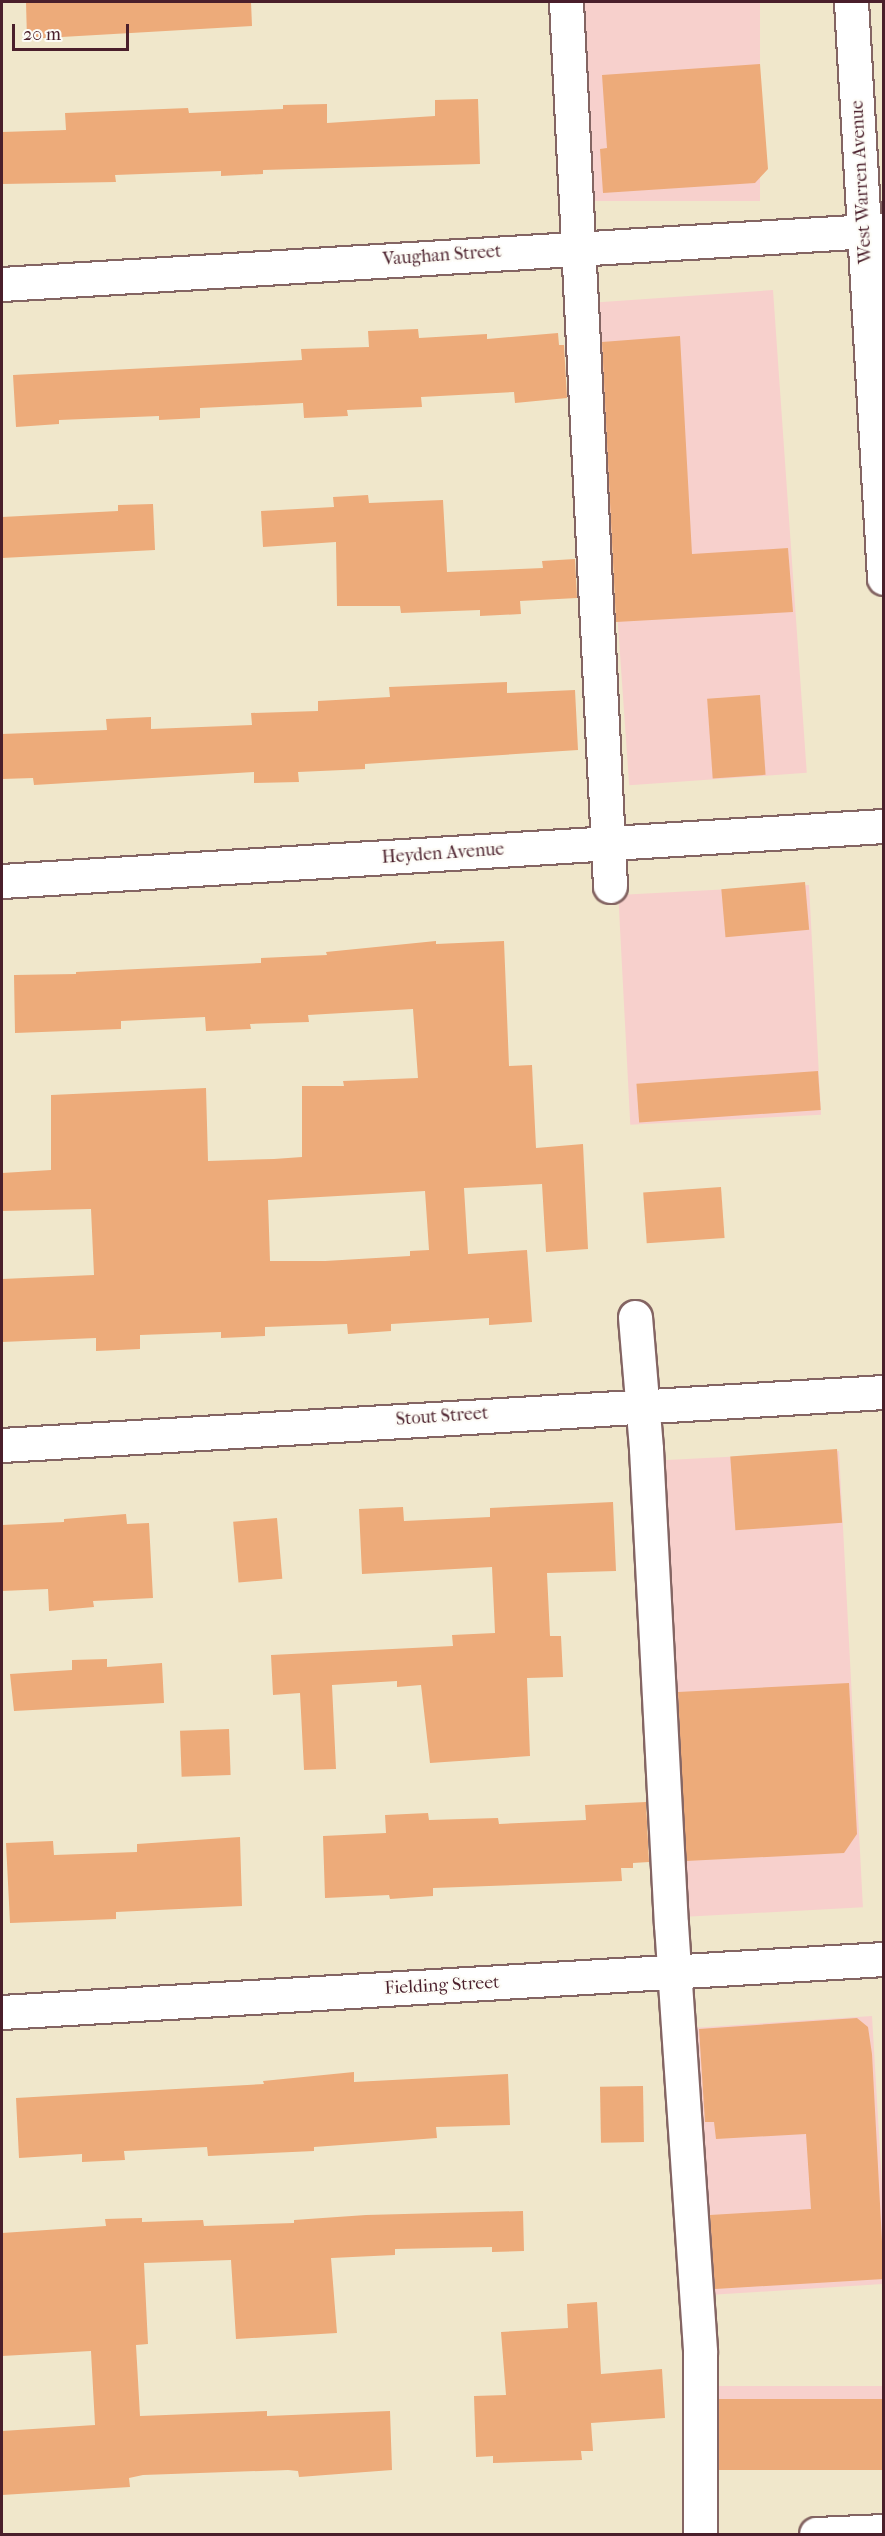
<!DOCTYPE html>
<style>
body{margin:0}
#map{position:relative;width:885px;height:2536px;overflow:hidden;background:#f0e7cb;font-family:"IM FELL French Canon",serif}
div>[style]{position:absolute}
.built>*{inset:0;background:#f7d0cc;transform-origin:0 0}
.building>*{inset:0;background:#edab7a;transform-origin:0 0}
.roads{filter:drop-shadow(2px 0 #846563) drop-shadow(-2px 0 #846563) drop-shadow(0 2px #846563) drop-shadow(0 -2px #846563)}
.minor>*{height:33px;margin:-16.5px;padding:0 16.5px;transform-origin:16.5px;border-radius:16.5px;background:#fff}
.major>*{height:33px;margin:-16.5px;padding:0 16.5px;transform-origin:16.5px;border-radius:16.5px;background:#fff}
span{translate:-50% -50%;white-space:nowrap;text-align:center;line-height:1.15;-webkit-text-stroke:4.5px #fdfcf7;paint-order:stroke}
.street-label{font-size:18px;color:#4a1f2b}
.frame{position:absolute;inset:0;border:3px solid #4a1f2b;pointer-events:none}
.scale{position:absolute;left:12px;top:24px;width:117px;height:27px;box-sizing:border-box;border:3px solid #4a1f2b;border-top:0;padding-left:8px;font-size:18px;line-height:21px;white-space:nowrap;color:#4a1f2b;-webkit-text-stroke:4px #fdfcf7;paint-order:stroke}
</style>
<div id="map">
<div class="built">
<div style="left:580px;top:2px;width:180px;height:199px"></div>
<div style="left:773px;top:290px;width:484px;height:178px;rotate:86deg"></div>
<div style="left:809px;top:885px;width:230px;height:191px;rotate:87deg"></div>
<div style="left:839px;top:1451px;width:457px;height:177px;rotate:87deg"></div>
<div style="clip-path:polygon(872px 2016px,883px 2202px,883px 2284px,709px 2295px,691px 2028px)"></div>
<div style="left:883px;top:2386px;width:84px;height:175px;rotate:90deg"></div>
</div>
<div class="building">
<div style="clip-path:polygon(26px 2px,251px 2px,252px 26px,27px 39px)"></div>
<div style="clip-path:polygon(760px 64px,768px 169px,755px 183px,603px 193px,600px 149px,607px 148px,602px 75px)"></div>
<div style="clip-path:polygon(478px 99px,480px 164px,263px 170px,263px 174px,221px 176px,221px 171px,115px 175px,116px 182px,2px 184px,2px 132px,66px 130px,65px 113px,188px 108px,189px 113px,283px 109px,283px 105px,327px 104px,327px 123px,435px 116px,435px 100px)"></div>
<div style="clip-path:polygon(418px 329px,419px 338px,487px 334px,487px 339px,558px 333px,559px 345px,564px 345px,567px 398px,515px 403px,514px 392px,421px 397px,422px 407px,347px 410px,348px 416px,304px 418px,303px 403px,200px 408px,200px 418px,159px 420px,159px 416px,59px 420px,59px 424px,16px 427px,13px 375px,302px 360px,301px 349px,369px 347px,368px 331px)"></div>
<div style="clip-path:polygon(680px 336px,692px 554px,788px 548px,793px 612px,616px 622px,602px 342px)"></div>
<div style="clip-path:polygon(368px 495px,369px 503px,443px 500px,447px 572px,543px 568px,542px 561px,575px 559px,577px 598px,520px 601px,521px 614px,480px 616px,480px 610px,401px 613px,400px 606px,337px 606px,336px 542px,263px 547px,261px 511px,334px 507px,333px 497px)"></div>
<div style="clip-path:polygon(153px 504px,155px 550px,2px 558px,2px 517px,118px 511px,118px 505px)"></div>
<div style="clip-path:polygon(507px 682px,507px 693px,575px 690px,578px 750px,365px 764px,365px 769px,298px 772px,299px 782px,254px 783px,254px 772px,34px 785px,33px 778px,2px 779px,2px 734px,107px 730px,106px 719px,151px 717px,151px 729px,252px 725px,251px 713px,318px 711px,318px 701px,390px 697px,389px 687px)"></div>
<div style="left:760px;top:695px;width:80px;height:53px;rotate:86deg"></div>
<div style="left:805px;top:882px;width:48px;height:84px;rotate:85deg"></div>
<div style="clip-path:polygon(evenodd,436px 941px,436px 944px,504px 941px,509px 1066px,532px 1065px,536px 1148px,583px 1144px,588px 1249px,546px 1252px,542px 1184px,464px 1188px,468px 1254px,527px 1250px,532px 1322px,489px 1325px,489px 1318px,391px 1324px,391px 1331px,348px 1334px,347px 1324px,265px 1327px,265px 1336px,221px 1338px,221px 1332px,140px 1335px,140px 1349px,96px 1351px,96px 1338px,2px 1342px,2px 1279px,94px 1275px,91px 1209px,2px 1211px,2px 1173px,51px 1170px,51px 1095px,206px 1088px,208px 1161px,274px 1159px,302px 1157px,302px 1086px,344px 1086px,343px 1081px,418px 1078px,413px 1009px,308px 1015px,309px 1022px,250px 1024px,251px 1029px,206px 1031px,205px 1017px,121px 1021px,121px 1029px,15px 1033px,14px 975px,76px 974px,76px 972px,261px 963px,261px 958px,327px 955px,326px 952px,436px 941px,425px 1191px,429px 1250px,410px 1251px,410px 1256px,325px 1261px,270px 1261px,268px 1200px,425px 1191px)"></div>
<div style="left:818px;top:1071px;width:39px;height:182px;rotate:86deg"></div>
<div style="left:721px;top:1187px;width:51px;height:78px;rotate:86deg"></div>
<div style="left:837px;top:1449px;width:74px;height:107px;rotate:86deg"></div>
<div style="clip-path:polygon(613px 1502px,616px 1571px,547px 1573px,550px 1636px,561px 1636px,563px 1677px,527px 1678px,530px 1756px,430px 1763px,421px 1685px,397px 1687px,397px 1681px,332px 1685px,336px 1769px,304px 1770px,300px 1693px,273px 1695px,271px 1655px,453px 1646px,452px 1635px,495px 1633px,492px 1567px,362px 1574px,359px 1509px,403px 1507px,404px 1521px,490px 1517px,490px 1508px)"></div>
<div style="clip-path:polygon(126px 1514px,127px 1524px,149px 1523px,153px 1598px,93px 1601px,94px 1607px,49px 1611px,48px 1589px,2px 1591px,2px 1525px,64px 1522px,64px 1519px)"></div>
<div style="left:277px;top:1518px;width:61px;height:44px;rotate:85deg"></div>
<div style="clip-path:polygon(107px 1659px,107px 1667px,162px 1663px,164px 1703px,14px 1711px,10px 1674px,72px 1670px,72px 1660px)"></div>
<div style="clip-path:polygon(849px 1683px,857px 1834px,844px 1853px,686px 1861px,678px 1692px)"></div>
<div style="left:229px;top:1729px;width:46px;height:49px;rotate:88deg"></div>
<div style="clip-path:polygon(646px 1802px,649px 1862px,633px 1863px,633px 1868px,621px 1868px,622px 1881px,433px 1888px,433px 1896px,390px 1899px,389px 1895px,325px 1898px,323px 1836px,386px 1833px,385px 1815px,428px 1813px,429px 1820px,498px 1818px,499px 1824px,586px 1820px,585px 1805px)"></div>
<div style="clip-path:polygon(240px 1837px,242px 1906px,116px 1912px,116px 1919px,10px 1923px,6px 1843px,53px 1841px,54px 1855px,137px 1852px,137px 1844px)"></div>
<div style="clip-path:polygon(857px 2018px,868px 2027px,872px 2054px,884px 2279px,715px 2289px,710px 2215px,811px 2209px,806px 2134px,716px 2139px,714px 2122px,705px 2122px,699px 2029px)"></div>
<div style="clip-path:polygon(354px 2072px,354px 2082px,508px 2074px,510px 2125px,436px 2127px,437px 2138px,314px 2147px,314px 2151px,208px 2156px,207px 2147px,124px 2151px,125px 2160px,82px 2162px,82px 2154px,19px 2158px,16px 2098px,264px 2084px,263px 2081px)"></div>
<div style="left:643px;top:2086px;width:56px;height:43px;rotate:89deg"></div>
<div style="clip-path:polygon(523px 2211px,524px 2251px,492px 2252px,492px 2247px,395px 2249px,395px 2255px,331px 2258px,337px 2333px,236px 2339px,231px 2260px,144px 2263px,148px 2344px,136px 2345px,140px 2416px,267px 2411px,267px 2416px,390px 2411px,392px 2470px,299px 2477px,298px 2471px,288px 2470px,143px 2475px,129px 2478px,130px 2487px,2px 2495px,2px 2431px,95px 2425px,91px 2351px,2px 2356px,2px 2233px,106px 2226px,105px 2219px,142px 2218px,142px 2222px,203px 2220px,204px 2226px,294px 2223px,294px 2220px,366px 2215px)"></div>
<div style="clip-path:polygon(597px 2302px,601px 2374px,662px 2369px,665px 2418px,591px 2423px,593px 2451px,581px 2451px,582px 2460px,493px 2463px,493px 2456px,476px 2457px,474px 2396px,506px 2395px,501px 2332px,568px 2328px,567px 2304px)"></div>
<div style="left:884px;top:2399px;width:71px;height:165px;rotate:90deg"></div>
</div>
<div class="roads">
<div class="minor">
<div style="left:566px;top:2px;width:885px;rotate:87.15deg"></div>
<div style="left:2px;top:284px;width:884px;rotate:-3.5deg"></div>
<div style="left:2px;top:881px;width:884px;rotate:-3.57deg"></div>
<div style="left:635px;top:1317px;width:132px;rotate:85.2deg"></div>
<div style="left:646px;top:1449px;width:476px;rotate:87deg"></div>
<div style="left:671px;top:1924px;width:429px;rotate:86.1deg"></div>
<div style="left:700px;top:2352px;width:182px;rotate:90deg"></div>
<div style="left:2px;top:1445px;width:884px;rotate:-3.44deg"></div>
<div style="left:2px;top:2012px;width:884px;rotate:-3.44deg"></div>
<div style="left:816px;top:2534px;width:68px;rotate:-2.5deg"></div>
</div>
<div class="major">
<div style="left:851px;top:2px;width:577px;rotate:86.72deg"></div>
</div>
</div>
<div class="street-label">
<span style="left:862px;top:182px;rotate:-93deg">West Warren Avenue</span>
<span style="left:442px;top:256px;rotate:-4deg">Vaughan Street</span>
<span style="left:443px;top:854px;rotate:-4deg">Heyden Avenue</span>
<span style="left:442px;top:1417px;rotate:-4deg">Stout Street</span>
<span style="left:442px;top:1986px;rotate:-3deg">Fielding Street</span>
</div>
<div class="frame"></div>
<div class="scale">20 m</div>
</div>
